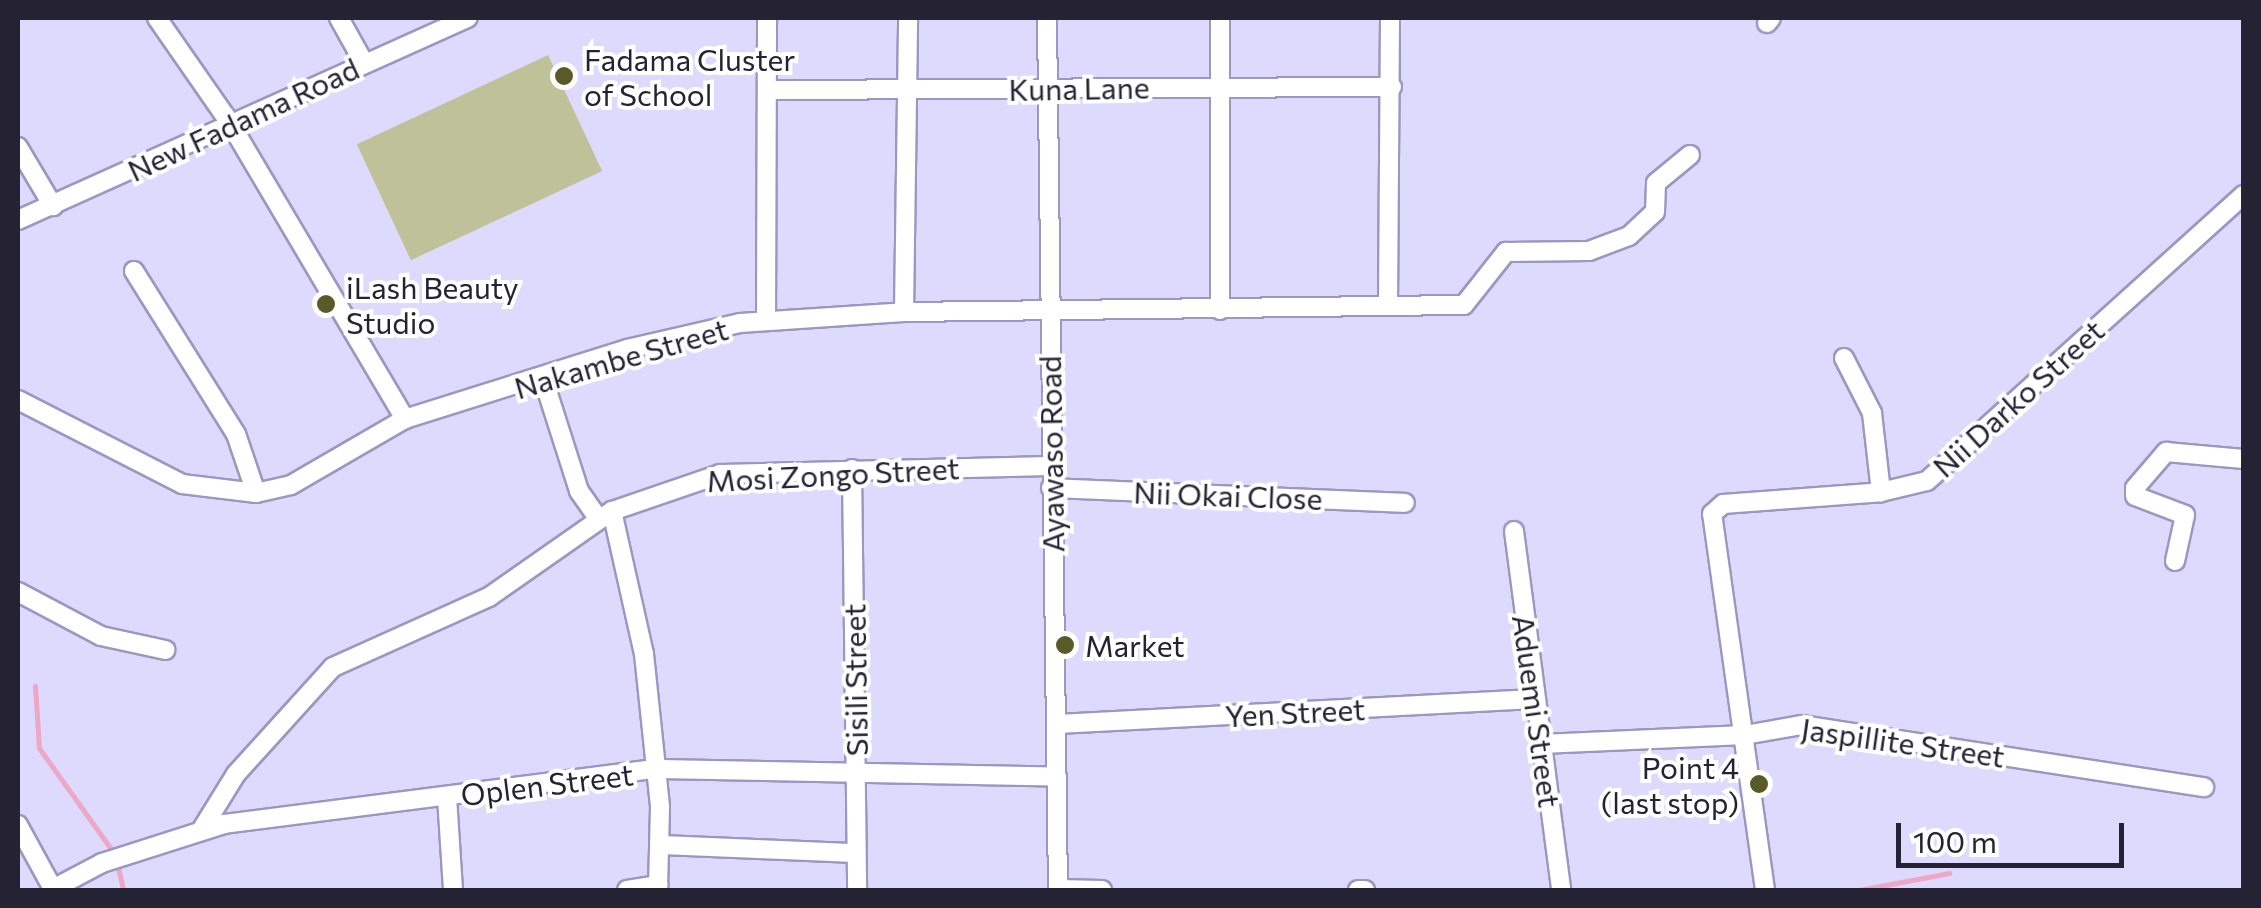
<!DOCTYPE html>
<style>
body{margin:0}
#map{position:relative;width:2261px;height:908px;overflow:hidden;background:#dddafd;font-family:Commissioner,sans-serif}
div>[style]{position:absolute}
.green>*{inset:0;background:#bfc198;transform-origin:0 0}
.stream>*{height:5px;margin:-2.5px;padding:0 2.5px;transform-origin:2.5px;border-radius:2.5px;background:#eda7c7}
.roads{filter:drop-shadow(2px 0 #9c97c1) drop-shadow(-2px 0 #9c97c1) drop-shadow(0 2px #9c97c1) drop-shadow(0 -2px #9c97c1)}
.minor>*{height:18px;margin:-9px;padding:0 9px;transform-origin:9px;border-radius:9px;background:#fff}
.dots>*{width:28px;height:28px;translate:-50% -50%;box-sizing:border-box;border:5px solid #fff;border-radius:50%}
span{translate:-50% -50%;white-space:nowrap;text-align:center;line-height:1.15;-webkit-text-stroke:8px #fff;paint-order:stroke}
.poi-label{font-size:30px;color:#252333}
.left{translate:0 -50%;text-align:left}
.right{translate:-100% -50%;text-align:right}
.street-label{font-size:30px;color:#252333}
.frame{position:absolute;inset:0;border:20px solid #252333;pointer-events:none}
.scale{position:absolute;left:1896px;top:823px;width:228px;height:45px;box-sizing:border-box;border:5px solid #252333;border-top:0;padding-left:12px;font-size:30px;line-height:35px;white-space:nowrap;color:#252333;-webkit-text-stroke:8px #fff;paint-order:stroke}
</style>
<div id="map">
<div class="green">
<div style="left:548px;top:55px;width:128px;height:211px;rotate:65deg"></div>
</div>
<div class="stream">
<div style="left:35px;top:686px;width:62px;rotate:86.3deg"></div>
<div style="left:39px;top:748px;width:129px;rotate:54.5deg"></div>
<div style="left:117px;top:863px;width:28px;rotate:77deg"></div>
<div style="left:1859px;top:890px;width:92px;rotate:-10.7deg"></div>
</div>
<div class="roads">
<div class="minor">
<div style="left:157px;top:18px;width:128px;rotate:55.2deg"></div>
<div style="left:230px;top:123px;width:344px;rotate:59.4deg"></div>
<div style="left:339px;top:18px;width:51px;rotate:60.9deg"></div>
<div style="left:1047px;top:18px;width:872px;rotate:89.28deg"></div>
<div style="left:1767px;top:23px;width:6px;rotate:-51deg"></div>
<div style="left:767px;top:90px;width:625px;rotate:-0.28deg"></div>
<div style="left:18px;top:147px;width:69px;rotate:59.3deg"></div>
<div style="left:18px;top:220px;width:493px;rotate:-24.2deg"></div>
<div style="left:134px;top:271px;width:192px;rotate:58deg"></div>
<div style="left:236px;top:434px;width:62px;rotate:71.3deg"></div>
<div style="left:1388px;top:305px;width:287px;rotate:-89.6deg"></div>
<div style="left:1220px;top:310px;width:292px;rotate:-90deg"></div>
<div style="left:904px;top:312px;width:294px;rotate:-89.2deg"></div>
<div style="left:766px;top:320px;width:302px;rotate:-89.8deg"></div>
<div style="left:1844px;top:358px;width:62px;rotate:63deg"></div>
<div style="left:1872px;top:413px;width:80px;rotate:83.5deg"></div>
<div style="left:543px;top:378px;width:119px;rotate:72.3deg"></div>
<div style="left:579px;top:491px;width:33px;rotate:55deg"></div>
<div style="left:18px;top:400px;width:184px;rotate:27.1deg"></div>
<div style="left:182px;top:484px;width:75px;rotate:6.9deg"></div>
<div style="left:256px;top:493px;width:36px;rotate:-13deg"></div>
<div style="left:291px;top:485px;width:132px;rotate:-30.1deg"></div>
<div style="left:405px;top:419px;width:233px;rotate:-17.5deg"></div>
<div style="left:627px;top:349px;width:116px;rotate:-13deg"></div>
<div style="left:740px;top:323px;width:164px;rotate:-3.8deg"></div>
<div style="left:904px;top:312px;width:560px;rotate:-0.72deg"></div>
<div style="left:1464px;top:305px;width:68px;rotate:-51.6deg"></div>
<div style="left:1506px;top:252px;width:83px;rotate:-0.7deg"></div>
<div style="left:1589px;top:251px;width:43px;rotate:-20.6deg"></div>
<div style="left:1629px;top:236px;width:35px;rotate:-43deg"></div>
<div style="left:1655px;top:212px;width:29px;rotate:-88deg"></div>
<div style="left:1656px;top:183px;width:44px;rotate:-39.5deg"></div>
<div style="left:852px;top:469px;width:421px;rotate:89.3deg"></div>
<div style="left:1051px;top:488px;width:354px;rotate:2.4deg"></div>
<div style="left:612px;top:511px;width:147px;rotate:77.4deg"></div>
<div style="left:644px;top:654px;width:154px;rotate:84deg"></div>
<div style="left:660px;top:807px;width:83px;rotate:91.4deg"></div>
<div style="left:1514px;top:531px;width:362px;rotate:82.5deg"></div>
<div style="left:2175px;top:561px;width:47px;rotate:-77.7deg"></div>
<div style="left:2185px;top:515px;width:53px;rotate:-159.2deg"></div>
<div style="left:2135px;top:496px;width:8px;rotate:-90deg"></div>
<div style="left:2135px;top:488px;width:48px;rotate:-49.3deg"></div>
<div style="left:2166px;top:452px;width:78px;rotate:5.1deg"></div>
<div style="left:18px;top:592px;width:94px;rotate:27.9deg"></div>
<div style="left:101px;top:636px;width:66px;rotate:12.2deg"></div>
<div style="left:1057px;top:724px;width:478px;rotate:-3deg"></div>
<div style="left:1541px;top:744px;width:204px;rotate:-2.5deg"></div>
<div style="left:1745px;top:735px;width:58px;rotate:-10deg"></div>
<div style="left:1802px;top:725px;width:407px;rotate:8.8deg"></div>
<div style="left:447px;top:797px;width:93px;rotate:86.3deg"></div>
<div style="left:18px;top:825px;width:73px;rotate:61.3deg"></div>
<div style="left:202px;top:829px;width:65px;rotate:-58.3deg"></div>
<div style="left:236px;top:774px;width:144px;rotate:-47.8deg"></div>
<div style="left:333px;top:667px;width:171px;rotate:-24.2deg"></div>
<div style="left:489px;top:597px;width:150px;rotate:-35deg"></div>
<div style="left:612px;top:511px;width:114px;rotate:-18.9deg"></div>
<div style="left:720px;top:474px;width:331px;rotate:-1.4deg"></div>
<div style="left:662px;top:845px;width:194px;rotate:2.4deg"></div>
<div style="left:1058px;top:889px;width:44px;rotate:1.3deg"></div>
<div style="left:51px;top:890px;width:58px;rotate:-27.9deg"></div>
<div style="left:102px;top:863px;width:128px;rotate:-17.7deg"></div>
<div style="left:224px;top:824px;width:435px;rotate:-7.3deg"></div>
<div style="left:656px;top:769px;width:401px;rotate:1.1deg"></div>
<div style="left:627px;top:890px;width:32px;rotate:-9deg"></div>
<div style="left:1358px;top:890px;width:7px"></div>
<div style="left:1765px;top:890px;width:380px;rotate:-98deg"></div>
<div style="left:1712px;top:514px;width:15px;rotate:-42deg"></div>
<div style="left:1723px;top:504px;width:158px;rotate:-4.3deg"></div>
<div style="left:1881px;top:492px;width:47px;rotate:-13.4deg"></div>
<div style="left:1927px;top:481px;width:427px;rotate:-42.1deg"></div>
</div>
</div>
<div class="dots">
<div style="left:564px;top:76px;background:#595a28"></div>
<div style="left:326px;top:304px;background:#595a28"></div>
<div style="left:1065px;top:645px;background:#595a28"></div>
<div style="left:1759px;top:784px;background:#595a28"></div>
</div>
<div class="poi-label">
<span class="left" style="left:584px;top:76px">Fadama Cluster<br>of School</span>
<span class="left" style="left:346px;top:304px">iLash Beauty<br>Studio</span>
<span class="left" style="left:1085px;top:645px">Market</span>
<span class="right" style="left:1739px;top:784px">Point 4<br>(last stop)</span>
</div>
<div class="street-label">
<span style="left:1079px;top:88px;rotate:-1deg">Kuna Lane</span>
<span style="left:243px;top:119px;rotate:-25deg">New Fadama Road</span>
<span style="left:621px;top:358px;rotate:-16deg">Nakambe Street</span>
<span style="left:2018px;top:398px;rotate:-42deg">Nii Darko Street</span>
<span style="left:1051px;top:454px;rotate:-91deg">Ayawaso Road</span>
<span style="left:833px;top:474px;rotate:-3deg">Mosi Zongo Street</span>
<span style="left:1228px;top:495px;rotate:2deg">Nii Okai Close</span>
<span style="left:855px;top:680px;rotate:-91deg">Sisili Street</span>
<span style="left:1537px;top:711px;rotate:82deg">Aduemi Street</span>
<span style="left:1295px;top:712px;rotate:-3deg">Yen Street</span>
<span style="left:1903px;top:742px;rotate:8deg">Jaspillite Street</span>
<span style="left:547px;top:784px;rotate:-7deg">Oplen Street</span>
</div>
<div class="frame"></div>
<div class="scale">100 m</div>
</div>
